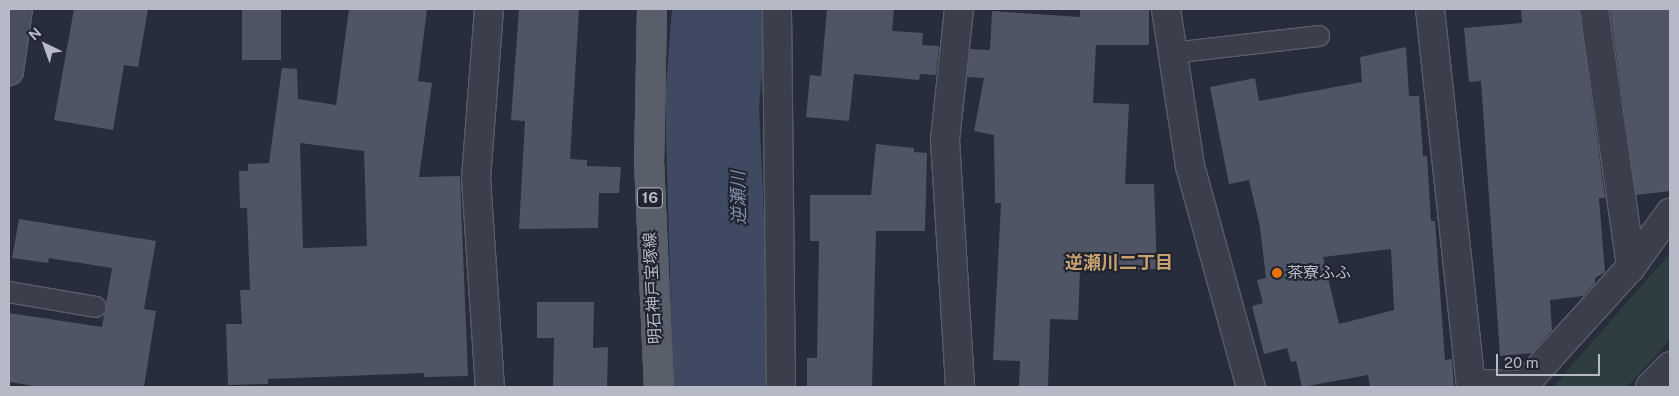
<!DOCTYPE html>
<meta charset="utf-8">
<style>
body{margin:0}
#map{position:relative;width:1679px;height:396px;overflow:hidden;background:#272d3a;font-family:"Public Sans","Noto Sans JP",sans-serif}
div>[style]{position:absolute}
.green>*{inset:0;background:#2d3d40}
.water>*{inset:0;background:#3f4961}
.building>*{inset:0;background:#505565;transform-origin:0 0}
.roads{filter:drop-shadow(1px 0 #585d69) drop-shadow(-1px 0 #585d69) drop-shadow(0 1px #585d69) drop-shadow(0 -1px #585d69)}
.lane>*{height:20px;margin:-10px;padding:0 10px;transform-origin:10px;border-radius:10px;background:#3a3f4b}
.street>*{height:28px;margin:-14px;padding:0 14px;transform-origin:14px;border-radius:14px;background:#3a3f4b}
.secondary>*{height:28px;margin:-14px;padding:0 14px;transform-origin:14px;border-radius:14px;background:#494e5d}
.primary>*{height:28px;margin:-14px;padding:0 14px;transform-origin:14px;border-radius:14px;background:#595e6b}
.dots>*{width:14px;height:14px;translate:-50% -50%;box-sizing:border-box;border:2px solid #1f2430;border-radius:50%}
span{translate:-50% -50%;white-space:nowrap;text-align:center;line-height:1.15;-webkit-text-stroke:4px #1f2430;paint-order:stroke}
.shield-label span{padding:1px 4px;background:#1f2430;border:1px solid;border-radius:4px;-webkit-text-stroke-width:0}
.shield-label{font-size:15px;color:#b6bac6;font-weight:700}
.poi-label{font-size:16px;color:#b6bac6}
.left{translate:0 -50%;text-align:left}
.street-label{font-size:16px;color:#b6bac6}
.water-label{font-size:18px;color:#828eaa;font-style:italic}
.neighbourhood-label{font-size:18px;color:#c7a170;font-weight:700}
.frame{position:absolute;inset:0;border:10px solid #b6bac6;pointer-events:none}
.north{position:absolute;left:20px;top:20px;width:50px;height:50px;-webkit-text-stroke:4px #1f2430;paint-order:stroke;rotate:318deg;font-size:14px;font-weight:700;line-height:20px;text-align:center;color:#b6bac6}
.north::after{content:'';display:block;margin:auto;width:18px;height:22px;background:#b6bac6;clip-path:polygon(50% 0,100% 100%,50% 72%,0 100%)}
.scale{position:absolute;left:1496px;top:354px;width:104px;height:22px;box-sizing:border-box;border:2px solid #b6bac6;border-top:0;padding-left:6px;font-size:15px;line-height:18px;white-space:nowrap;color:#b6bac6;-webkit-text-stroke:4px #1f2430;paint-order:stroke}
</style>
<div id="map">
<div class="green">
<div style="clip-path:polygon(1670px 253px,1670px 340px,1627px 387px,1553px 387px)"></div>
</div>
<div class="water">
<div style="clip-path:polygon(672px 9px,767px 9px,759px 108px,772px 387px,673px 387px,665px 98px)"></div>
</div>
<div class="building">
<div style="clip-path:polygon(74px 9px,148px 9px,138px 67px,124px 65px,113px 130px,54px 120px)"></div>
<div style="left:242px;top:9px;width:39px;height:51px"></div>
<div style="clip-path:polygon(evenodd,349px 9px,427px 9px,418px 81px,432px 83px,419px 177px,460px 176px,468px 376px,424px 377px,424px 373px,268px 379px,268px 384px,228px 385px,226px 324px,242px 324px,240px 290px,250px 290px,247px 208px,240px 208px,239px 171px,248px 171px,248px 164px,269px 163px,282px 68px,297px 69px,298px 99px,336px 105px,349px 9px,300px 143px,364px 151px,367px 246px,303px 248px,300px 143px)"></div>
<div style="clip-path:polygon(519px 9px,579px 9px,570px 159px,587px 160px,587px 166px,621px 167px,619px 193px,599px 193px,598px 228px,519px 229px,525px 121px,511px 120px)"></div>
<div style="clip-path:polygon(827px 9px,894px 9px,892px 31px,923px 33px,922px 45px,939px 46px,936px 75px,920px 74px,919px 80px,854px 74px,849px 121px,806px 117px,810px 75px,821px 76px)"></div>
<div style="clip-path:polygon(1080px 9px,1149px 9px,1149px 45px,1096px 45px,1093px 103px,1129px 104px,1125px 184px,1154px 184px,1157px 269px,1080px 271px,1078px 320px,1050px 319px,1048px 387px,1019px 387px,1020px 361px,993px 360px,1001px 203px,995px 203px,994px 135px,974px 131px,984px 78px,967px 77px,970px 49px,990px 50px,992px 11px,1080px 17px)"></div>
<div style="clip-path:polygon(1521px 9px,1579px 9px,1605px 198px,1599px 198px,1605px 272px,1595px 278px,1595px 283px,1583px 296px,1550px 300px,1552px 330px,1532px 353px,1500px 356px,1481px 81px,1469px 82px,1464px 28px,1522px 23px)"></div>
<div style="clip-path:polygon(1610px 9px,1670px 9px,1670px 191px,1636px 195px)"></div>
<div style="clip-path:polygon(evenodd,1406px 47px,1409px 96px,1419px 96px,1423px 156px,1427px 156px,1431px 221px,1435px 221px,1445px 360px,1452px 359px,1454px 387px,1370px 387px,1368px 375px,1302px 387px,1296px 361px,1291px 362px,1287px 348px,1264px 354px,1252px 306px,1263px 303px,1257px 280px,1266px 278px,1260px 227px,1249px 180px,1229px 184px,1210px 87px,1255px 78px,1259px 101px,1362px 82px,1360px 57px,1406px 47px,1391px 249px,1394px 310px,1339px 324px,1323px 257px,1391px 249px)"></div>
<div style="clip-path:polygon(876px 144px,914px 148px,914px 152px,927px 153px,925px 231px,876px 231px,872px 387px,807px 387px,807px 358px,817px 358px,819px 241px,810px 241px,810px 195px,871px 195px)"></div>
<div style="clip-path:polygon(19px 219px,156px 241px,144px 309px,156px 311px,144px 387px,41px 387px,9px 382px,9px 313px,102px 327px,112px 268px,49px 258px,48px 263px,12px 258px)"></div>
<div style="clip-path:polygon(537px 302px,594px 302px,593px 348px,608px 347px,607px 387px,553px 387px,554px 338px,537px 338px)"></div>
</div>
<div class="roads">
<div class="lane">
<div style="left:1172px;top:53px;width:148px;rotate:-6.6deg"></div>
<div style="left:9px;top:292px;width:88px;rotate:9.8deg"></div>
</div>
<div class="street">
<div style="left:489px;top:9px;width:169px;rotate:94.4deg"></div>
<div style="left:476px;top:178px;width:209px;rotate:86.2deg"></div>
<div style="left:777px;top:9px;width:378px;rotate:89.4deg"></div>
<div style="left:959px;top:9px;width:132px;rotate:96.1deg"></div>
<div style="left:945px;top:140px;width:247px;rotate:86.5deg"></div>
<div style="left:1166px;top:9px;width:159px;rotate:81.3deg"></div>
<div style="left:1190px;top:166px;width:229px;rotate:74.6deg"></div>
<div style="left:1430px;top:9px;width:377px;rotate:83.8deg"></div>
<div style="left:1471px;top:384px;width:53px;rotate:1.1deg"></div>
<div style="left:1524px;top:385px;width:159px;rotate:-47.8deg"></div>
<div style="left:1631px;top:267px;width:67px;rotate:-54.2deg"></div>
<div style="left:1594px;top:9px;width:261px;rotate:81.8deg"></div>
<div style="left:1650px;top:387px;width:29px;rotate:-46deg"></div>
</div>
<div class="secondary">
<div style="left:9px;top:71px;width:63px;rotate:-81.7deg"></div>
</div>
<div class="primary">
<div style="left:652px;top:9px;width:152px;rotate:91.1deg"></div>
<div style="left:649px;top:161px;width:226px;rotate:87.5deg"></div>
</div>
</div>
<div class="dots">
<div style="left:1277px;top:273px;background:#e8710a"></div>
</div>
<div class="shield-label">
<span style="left:650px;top:198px">16</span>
</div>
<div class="poi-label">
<span class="left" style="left:1287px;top:273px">茶寮ふふ</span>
</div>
<div class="street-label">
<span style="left:653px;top:288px;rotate:-93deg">明石神戸宝塚線</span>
</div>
<div class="water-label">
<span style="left:739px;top:198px;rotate:-91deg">逆瀬川</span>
</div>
<div class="neighbourhood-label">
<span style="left:1119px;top:263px">逆瀬川二丁目</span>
</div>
<div class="frame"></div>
<div class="north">N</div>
<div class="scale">20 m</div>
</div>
